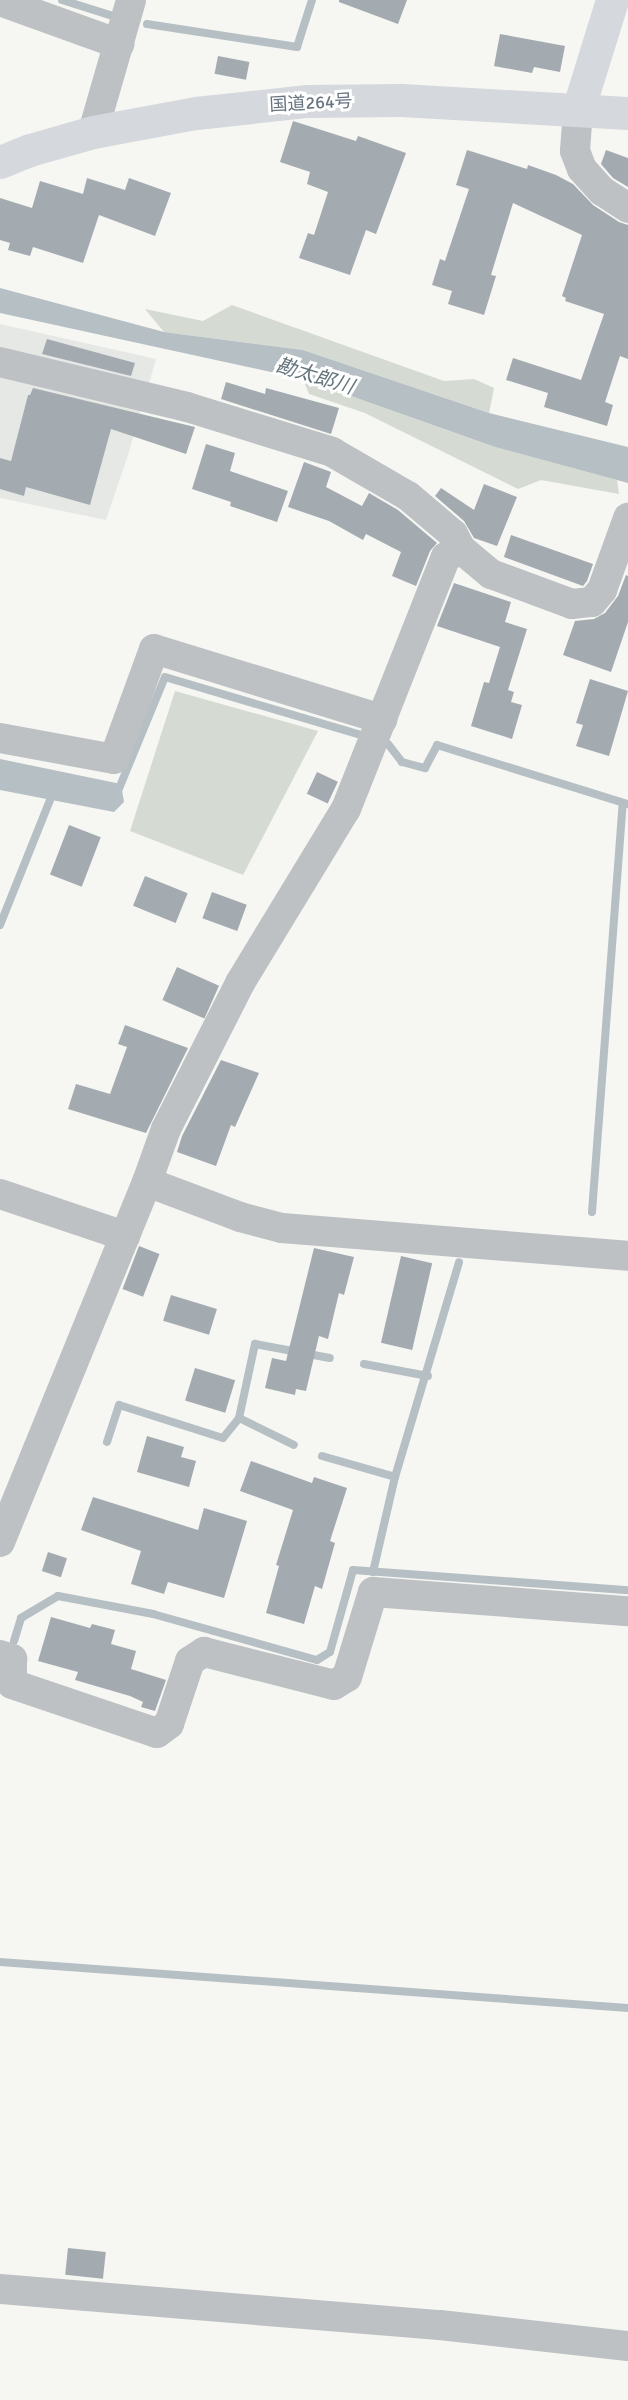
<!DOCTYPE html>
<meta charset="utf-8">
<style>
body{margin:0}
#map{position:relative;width:628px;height:2400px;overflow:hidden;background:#f6f6f3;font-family:Signika,"Noto Sans JP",sans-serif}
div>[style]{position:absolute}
.built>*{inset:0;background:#e6e8e6}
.green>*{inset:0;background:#d5dad3}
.water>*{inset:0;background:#b6bfc4}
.stream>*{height:8px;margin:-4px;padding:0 4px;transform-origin:4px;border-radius:4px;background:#b6bfc4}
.building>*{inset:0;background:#a4abb0;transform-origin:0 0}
.minor>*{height:30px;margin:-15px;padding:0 15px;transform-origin:15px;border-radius:15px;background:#bdc1c4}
.secondary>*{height:33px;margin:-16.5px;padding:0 16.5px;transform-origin:16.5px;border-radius:16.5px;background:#d5d8dc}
.trunk>*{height:33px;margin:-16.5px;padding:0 16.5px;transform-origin:16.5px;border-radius:16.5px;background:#d5d8dc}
span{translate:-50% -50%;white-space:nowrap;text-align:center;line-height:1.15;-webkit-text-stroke:6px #fff;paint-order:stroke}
.street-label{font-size:18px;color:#687580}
.water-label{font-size:20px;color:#64757d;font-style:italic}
</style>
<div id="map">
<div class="built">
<div style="clip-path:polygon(0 324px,156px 359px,128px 455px,106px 520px,0 498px)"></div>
</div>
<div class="green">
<div style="clip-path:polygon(232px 305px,444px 381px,474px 379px,494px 388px,489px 413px,303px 350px,164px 332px,145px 309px,203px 321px)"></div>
<div style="clip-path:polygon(303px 379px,495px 447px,617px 480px,619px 494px,541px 480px,518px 489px,365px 413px,309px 394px)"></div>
<div style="clip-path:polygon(175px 691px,318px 731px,243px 875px,130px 831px)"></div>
</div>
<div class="water">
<div style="clip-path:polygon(0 288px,164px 332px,303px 350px,489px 413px,628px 447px,628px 483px,495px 447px,303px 379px,0 313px)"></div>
<div style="clip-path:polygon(0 759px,121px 784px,124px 802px,114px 812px,0 790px)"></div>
</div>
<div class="stream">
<div style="left:62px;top:0;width:53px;rotate:17.4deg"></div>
<div style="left:147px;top:24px;width:152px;rotate:8.7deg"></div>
<div style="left:297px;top:47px;width:49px;rotate:-72.3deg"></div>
<div style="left:388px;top:744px;width:23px;rotate:52deg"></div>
<div style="left:402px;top:762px;width:24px;rotate:15deg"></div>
<div style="left:425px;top:768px;width:26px;rotate:-62deg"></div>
<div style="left:437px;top:745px;width:200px;rotate:17.2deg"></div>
<div style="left:118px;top:791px;width:123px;rotate:-67.6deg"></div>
<div style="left:165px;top:677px;width:204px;rotate:16.5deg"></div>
<div style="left:0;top:925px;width:135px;rotate:-68.2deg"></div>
<div style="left:592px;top:1212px;width:410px;rotate:-85.7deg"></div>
<div style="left:364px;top:1364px;width:65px;rotate:10.6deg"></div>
<div style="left:239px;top:1418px;width:61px;rotate:26.1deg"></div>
<div style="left:107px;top:1442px;width:39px;rotate:-72deg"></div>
<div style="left:119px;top:1405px;width:109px;rotate:17.6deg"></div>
<div style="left:223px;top:1438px;width:26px;rotate:-51deg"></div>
<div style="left:239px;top:1418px;width:76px;rotate:-77.8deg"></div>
<div style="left:255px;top:1344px;width:76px;rotate:10.6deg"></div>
<div style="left:322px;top:1456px;width:76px;rotate:16deg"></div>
<div style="left:373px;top:1572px;width:98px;rotate:-77deg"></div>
<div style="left:395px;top:1477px;width:224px;rotate:-73.4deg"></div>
<div style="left:14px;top:1641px;width:24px;rotate:-73deg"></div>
<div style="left:21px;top:1618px;width:43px;rotate:-30.7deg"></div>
<div style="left:58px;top:1596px;width:97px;rotate:10.7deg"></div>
<div style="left:153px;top:1614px;width:170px;rotate:15.7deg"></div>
<div style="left:317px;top:1660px;width:15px;rotate:-32deg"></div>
<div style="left:330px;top:1652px;width:85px;rotate:-74.3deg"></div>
<div style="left:353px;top:1570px;width:276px;rotate:4.2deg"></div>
<div style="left:0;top:1962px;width:630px;rotate:4.19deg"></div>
</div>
<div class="building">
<div style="clip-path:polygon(339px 0,407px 0,398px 24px,339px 2px)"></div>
<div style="clip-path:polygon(500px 34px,565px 46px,560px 72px,534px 67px,532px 73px,494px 66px)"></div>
<div style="left:218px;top:56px;width:32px;height:18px;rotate:11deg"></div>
<div style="clip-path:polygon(293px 121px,356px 141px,358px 136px,406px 153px,376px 234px,366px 230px,350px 275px,299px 258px,308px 233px,314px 235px,328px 192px,307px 184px,310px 172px,280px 162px)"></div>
<div style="clip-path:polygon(467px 150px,527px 169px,528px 165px,556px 175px,573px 184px,593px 205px,619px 222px,628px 225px,628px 359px,620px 356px,605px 402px,613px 405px,607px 426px,544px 407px,548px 393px,506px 380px,513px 358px,581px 380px,604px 314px,565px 301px,566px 298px,562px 296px,582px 235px,513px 203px,491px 275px,496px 276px,484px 315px,448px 304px,452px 291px,432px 285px,440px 259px,445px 261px,469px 189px,456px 185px)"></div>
<div style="clip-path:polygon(606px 150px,628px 158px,628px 187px,613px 178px,601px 164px)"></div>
<div style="clip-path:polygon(87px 178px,125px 190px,129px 178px,171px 193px,155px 236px,99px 215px,83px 263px,33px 247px,30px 256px,8px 250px,10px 243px,0 240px,0 198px,32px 208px,40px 181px,83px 194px)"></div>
<div style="clip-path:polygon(47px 339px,135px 363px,131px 376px,42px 354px)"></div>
<div style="clip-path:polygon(226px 382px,265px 394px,266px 388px,339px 408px,331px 434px,221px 399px)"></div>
<div style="clip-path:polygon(33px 388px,195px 427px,186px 454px,111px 429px,90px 505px,26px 487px,24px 496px,0 489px,0 458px,11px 461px,28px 395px,30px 395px)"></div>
<div style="clip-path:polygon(206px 444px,235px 453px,230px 471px,288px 491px,277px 522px,230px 506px,231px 502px,192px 489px)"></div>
<div style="clip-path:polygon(304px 462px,331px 472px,326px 487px,362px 506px,369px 493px,398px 510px,437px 543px,430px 551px,416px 586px,392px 576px,401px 552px,366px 534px,363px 540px,329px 521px,288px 507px)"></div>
<div style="clip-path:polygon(484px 484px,517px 497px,497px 546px,474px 538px,464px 521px,435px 496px,441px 488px,474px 510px)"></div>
<div style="clip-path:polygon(511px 535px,593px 564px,587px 581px,583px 586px,504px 557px)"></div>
<div style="clip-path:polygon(626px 575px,628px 576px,628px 622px,611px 672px,563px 655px,575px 621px,594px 619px,605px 613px,618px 596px)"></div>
<div style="clip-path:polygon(454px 583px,511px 602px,505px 622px,527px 629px,508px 690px,514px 692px,511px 702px,522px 705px,512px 739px,471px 726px,484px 682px,489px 683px,500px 647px,437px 626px)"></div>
<div style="clip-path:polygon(590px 679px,628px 691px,609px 756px,576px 746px,583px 725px,576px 723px)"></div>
<div style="left:317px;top:772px;width:23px;height:24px;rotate:25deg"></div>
<div style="left:69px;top:825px;width:34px;height:53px;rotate:21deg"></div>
<div style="left:145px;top:876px;width:46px;height:32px;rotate:22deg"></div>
<div style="left:212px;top:892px;width:37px;height:28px;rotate:20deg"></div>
<div style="left:177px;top:967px;width:46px;height:36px;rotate:24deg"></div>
<div style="clip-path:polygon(125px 1025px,188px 1048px,146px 1133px,68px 1109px,76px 1084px,110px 1094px,127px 1047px,118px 1044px)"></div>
<div style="clip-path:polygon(221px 1060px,259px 1073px,235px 1127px,231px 1125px,216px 1166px,177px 1152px,182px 1136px)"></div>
<div style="left:139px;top:1246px;width:22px;height:46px;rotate:21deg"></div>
<div style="clip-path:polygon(314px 1248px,354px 1257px,344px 1295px,339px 1293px,328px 1339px,319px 1336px,306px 1391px,296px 1389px,295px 1395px,265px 1388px,272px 1358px,286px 1361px)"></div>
<div style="left:401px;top:1256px;width:32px;height:89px;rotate:13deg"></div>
<div style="left:171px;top:1295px;width:48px;height:27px;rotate:17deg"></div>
<div style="left:195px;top:1368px;width:42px;height:34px;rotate:17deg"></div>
<div style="clip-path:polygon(147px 1436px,184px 1447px,181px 1457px,196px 1461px,189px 1487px,137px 1472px)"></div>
<div style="clip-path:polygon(251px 1461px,312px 1483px,314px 1477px,347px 1488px,330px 1541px,335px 1543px,322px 1589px,315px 1586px,304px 1624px,266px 1613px,279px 1566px,276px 1565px,293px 1510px,240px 1491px)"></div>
<div style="clip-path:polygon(93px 1497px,198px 1530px,204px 1508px,247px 1521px,224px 1598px,168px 1582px,164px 1594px,131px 1584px,141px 1551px,81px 1530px)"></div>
<div style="left:48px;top:1552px;width:20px;height:20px;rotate:18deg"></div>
<div style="clip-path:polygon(51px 1617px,90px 1628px,92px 1624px,115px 1630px,111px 1644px,136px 1651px,131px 1669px,166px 1680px,155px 1711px,141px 1707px,143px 1702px,130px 1696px,75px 1680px,78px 1672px,38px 1661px)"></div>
<div style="left:68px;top:2248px;width:38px;height:27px;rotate:6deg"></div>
</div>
<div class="minor">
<div style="left:0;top:1px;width:127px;rotate:19.9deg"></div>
<div style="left:578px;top:110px;width:41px;rotate:94.2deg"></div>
<div style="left:575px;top:151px;width:19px;rotate:69deg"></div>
<div style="left:582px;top:169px;width:30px;rotate:48deg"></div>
<div style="left:602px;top:191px;width:31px;rotate:33deg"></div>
<div style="left:93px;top:132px;width:137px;rotate:-73.9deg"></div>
<div style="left:0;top:362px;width:192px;rotate:13.5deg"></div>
<div style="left:187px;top:407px;width:152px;rotate:17.2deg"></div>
<div style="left:332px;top:452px;width:88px;rotate:30.1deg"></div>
<div style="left:408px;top:496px;width:59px;rotate:40.2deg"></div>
<div style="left:453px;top:534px;width:17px;rotate:62deg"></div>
<div style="left:0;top:738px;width:116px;rotate:10.4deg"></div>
<div style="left:114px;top:759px;width:117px;rotate:-70deg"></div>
<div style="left:154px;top:649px;width:239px;rotate:17.1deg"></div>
<div style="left:147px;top:1182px;width:99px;rotate:20.6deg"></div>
<div style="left:240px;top:1217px;width:43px;rotate:14.7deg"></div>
<div style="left:282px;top:1228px;width:347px;rotate:4.6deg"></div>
<div style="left:0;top:1194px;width:132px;rotate:18.6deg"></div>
<div style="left:0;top:1542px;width:389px;rotate:-67.8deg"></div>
<div style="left:147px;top:1182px;width:56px;rotate:-70.3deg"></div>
<div style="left:166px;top:1129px;width:164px;rotate:-63.1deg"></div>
<div style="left:240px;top:983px;width:204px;rotate:-58.7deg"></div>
<div style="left:346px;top:809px;width:271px;rotate:-68.4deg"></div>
<div style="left:446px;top:557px;width:17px;rotate:-28deg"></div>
<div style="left:461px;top:549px;width:39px;rotate:40deg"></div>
<div style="left:491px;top:574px;width:86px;rotate:20.3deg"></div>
<div style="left:572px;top:604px;width:20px;rotate:-6deg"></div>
<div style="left:592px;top:602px;width:16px;rotate:-50deg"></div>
<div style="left:602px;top:590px;width:77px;rotate:-70.1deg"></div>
<div style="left:0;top:1655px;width:13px;rotate:18deg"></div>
<div style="left:12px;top:1659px;width:25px;rotate:90deg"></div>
<div style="left:12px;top:1684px;width:153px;rotate:18.7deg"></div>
<div style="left:157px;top:1733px;width:15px;rotate:-37deg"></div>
<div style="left:169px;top:1724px;width:66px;rotate:-71.6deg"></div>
<div style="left:190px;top:1661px;width:17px;rotate:-33deg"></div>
<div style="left:204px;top:1652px;width:134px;rotate:14.2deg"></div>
<div style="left:334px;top:1685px;width:15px;rotate:-32deg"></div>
<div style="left:347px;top:1677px;width:89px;rotate:-73deg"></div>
<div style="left:373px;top:1592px;width:256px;rotate:4.3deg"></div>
<div style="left:0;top:2289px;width:441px;rotate:4.7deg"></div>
<div style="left:440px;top:2325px;width:189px;rotate:6.4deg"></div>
</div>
<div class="secondary">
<div style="left:578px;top:110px;width:115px;rotate:-72.8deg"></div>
</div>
<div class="trunk">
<div style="left:0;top:162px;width:32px;rotate:-22deg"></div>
<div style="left:30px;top:150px;width:66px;rotate:-15.9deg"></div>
<div style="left:93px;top:132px;width:105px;rotate:-10.5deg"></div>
<div style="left:196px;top:113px;width:112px;rotate:-6.2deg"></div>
<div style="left:307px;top:101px;width:94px;rotate:-0.6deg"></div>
<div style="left:401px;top:100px;width:227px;rotate:3.3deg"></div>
</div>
<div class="street-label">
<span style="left:311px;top:103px;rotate:-3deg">国道264号</span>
</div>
<div class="water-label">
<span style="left:315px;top:376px;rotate:17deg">勘太郎川</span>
</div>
</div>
